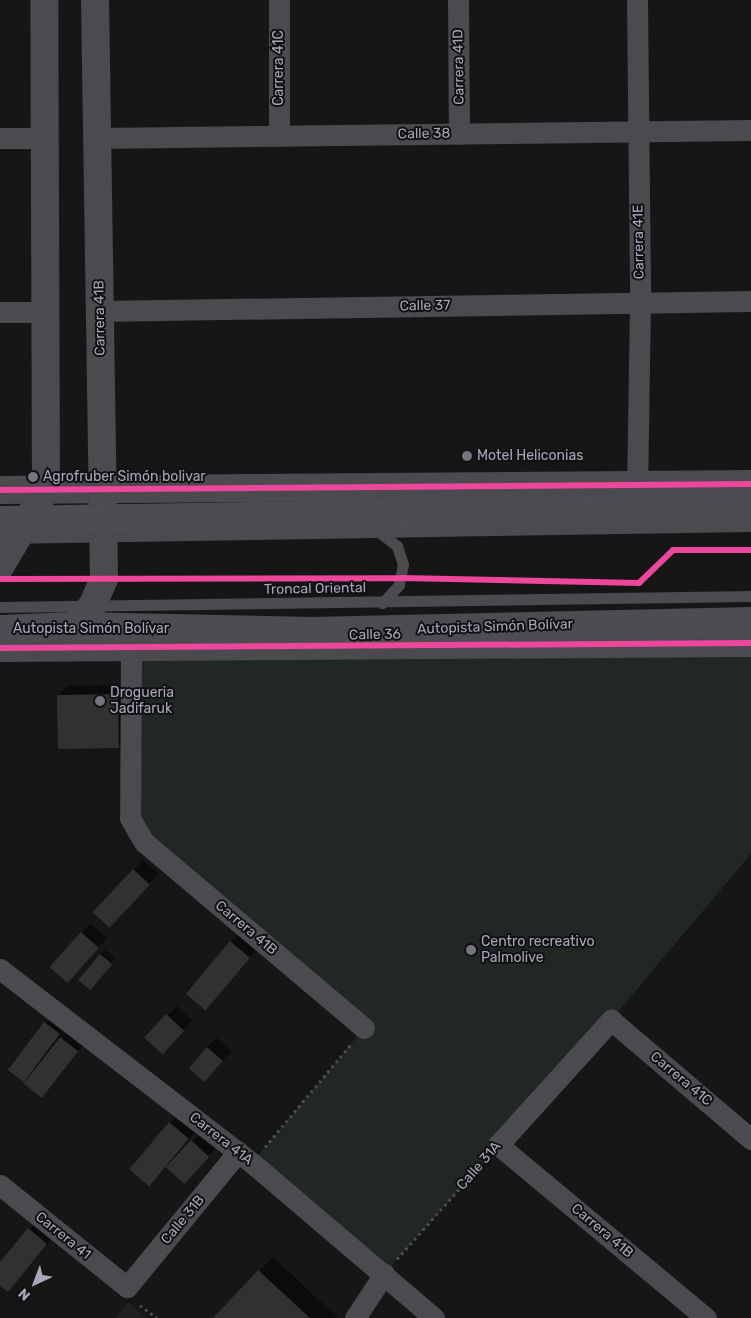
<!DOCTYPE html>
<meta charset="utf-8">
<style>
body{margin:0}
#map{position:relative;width:751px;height:1318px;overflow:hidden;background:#161616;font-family:Rubik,sans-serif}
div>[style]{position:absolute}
.built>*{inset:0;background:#202022}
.green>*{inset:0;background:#202724}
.shadow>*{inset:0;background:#0007;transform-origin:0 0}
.building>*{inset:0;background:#313132;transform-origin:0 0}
.path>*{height:3px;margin-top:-1.5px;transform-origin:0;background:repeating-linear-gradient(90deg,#4c4c51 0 2.5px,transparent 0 6.5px)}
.service>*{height:11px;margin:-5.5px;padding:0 5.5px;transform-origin:5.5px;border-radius:5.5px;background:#4a4a4f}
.minor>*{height:21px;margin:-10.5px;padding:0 10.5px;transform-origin:10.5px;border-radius:10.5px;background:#4a4a4f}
.tertiary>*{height:28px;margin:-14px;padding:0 14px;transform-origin:14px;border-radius:14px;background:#4a4a4f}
.trunk>*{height:28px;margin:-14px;padding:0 14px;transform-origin:14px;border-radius:14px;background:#4d4c50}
.cycleway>*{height:6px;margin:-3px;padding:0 3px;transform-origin:3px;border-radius:3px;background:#ed469a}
.dots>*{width:14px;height:14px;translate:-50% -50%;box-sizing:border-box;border:2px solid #111012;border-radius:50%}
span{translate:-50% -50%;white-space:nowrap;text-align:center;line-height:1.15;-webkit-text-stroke:4px #111012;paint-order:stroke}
.street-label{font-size:14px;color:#a8a7b7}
.poi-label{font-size:14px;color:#a8a7b7}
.left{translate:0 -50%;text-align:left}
.north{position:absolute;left:10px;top:1258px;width:50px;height:50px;-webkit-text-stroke:4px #111012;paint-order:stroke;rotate:223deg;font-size:14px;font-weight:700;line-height:20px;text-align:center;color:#a8a7b7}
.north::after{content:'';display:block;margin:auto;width:18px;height:22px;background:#a8a7b7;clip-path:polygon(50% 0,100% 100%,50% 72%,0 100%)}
</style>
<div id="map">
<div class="built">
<div style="clip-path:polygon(128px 1302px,147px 1318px,115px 1318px)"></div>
</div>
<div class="green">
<div style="clip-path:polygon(751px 643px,751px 854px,611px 1020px,384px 1274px,252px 1163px,364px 1028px,130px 818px,131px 650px)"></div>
</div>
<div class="shadow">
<div style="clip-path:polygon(126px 685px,128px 737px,118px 746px,58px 695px,68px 686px)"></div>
<div style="clip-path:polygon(143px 860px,158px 874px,119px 917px,94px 912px)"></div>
<div style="clip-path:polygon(91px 924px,107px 938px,77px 972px,81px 933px)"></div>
<div style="clip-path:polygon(240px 932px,258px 948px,213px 999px,186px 992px)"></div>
<div style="clip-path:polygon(105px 950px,115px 959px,95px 984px,100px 955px)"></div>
<div style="left:177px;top:1006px;width:21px;height:44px;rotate:45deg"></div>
<div style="clip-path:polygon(55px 1013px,68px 1025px,58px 1041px,70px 1028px,86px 1041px,41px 1096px,35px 1067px,23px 1080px,9px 1069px)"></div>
<div style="clip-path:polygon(217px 1038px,231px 1051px,213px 1071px,207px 1047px)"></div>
<div style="clip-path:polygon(179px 1113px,197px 1129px,169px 1166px,202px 1132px,217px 1147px,184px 1182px,166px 1166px,149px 1185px,170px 1123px)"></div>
<div style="clip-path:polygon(38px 1220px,56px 1234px,8px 1291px,0 1284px,0 1264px)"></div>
<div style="clip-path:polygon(273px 1257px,338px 1318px,215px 1318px)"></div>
</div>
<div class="building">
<div style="left:118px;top:694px;width:54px;height:61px;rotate:89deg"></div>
<div style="left:133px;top:869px;width:23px;height:59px;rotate:43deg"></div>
<div style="left:81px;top:932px;width:24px;height:47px;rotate:42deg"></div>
<div style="left:230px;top:941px;width:26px;height:69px;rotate:40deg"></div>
<div style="left:100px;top:954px;width:16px;height:34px;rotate:40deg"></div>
<div style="left:166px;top:1014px;width:25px;height:32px;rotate:43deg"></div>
<div style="left:44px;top:1022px;width:20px;height:60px;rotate:37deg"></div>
<div style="left:60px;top:1037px;width:23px;height:59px;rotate:38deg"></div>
<div style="left:207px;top:1047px;width:21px;height:28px;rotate:41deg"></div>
<div style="left:169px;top:1122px;width:26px;height:62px;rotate:40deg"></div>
<div style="left:191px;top:1140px;width:25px;height:37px;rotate:43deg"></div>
<div style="clip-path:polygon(28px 1228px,47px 1244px,8px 1292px,0 1286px,0 1262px)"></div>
<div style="clip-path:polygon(258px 1270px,310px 1318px,213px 1318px)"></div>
</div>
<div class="path">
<div style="left:265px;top:1147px;width:134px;rotate:-50.1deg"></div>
<div style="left:397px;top:1259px;width:131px;rotate:-48.4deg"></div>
<div style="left:140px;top:1305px;width:21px;rotate:37deg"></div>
</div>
<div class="service">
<div style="left:379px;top:532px;width:23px;rotate:38deg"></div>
<div style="left:397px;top:546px;width:19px;rotate:72deg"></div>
<div style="left:403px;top:564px;width:21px;rotate:101deg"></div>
<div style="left:399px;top:585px;width:25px;rotate:133deg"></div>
<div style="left:0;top:538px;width:751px;rotate:-0.92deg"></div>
<div style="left:0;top:607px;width:751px;rotate:-0.84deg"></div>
</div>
<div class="minor">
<div style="left:458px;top:0;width:134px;rotate:89.6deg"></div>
<div style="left:637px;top:0;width:303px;rotate:89.4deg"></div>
<div style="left:640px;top:303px;width:182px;rotate:90.9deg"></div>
<div style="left:279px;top:136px;width:136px;rotate:-90deg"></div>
<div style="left:0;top:138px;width:45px"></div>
<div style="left:97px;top:138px;width:654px;rotate:-0.7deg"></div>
<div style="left:99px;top:311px;width:652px;rotate:-0.88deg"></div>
<div style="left:0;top:312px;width:46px"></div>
<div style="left:131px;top:650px;width:168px;rotate:90.3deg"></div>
<div style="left:130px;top:818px;width:28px;rotate:60deg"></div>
<div style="left:144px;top:842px;width:288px;rotate:40.2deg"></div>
<div style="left:0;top:969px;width:318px;rotate:37.6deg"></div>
<div style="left:252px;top:1163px;width:239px;rotate:40.4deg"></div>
<div style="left:0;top:1185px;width:163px;rotate:38.8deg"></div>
<div style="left:127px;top:1287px;width:175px;rotate:-50.6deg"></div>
<div style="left:355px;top:1318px;width:53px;rotate:-56.6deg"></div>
<div style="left:706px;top:1318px;width:271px;rotate:-140.2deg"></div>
<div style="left:498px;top:1145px;width:169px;rotate:-47.9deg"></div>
<div style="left:611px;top:1020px;width:184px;rotate:40.4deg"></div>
</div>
<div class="tertiary">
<div style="left:0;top:490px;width:751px;rotate:-0.46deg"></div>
<div style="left:0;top:567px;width:91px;rotate:-59.5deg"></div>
<div style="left:46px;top:489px;width:489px;rotate:-90.2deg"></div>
<div style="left:74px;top:626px;width:27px;rotate:-48deg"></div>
<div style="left:92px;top:606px;width:30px;rotate:-66deg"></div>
<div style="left:104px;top:579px;width:579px;rotate:-90.89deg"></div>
<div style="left:0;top:648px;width:751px;rotate:-0.38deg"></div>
</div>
<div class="trunk">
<div style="left:0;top:520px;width:751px;rotate:-0.92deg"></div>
<div style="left:0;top:629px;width:74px;rotate:-2.3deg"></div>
<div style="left:74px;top:626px;width:238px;rotate:1.2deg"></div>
<div style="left:312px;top:631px;width:439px;rotate:-1.3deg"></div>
</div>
<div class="cycleway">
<div style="left:0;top:490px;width:751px;rotate:-0.46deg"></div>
<div style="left:0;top:579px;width:402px;rotate:-0.1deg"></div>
<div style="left:402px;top:578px;width:237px;rotate:1.2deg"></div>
<div style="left:639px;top:583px;width:47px;rotate:-44.1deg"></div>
<div style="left:673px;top:550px;width:78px"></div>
<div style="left:0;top:648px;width:751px;rotate:-0.38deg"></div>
</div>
<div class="dots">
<div style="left:467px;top:456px;background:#75747f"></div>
<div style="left:33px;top:477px;background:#75747f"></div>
<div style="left:100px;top:701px;background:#75747f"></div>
<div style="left:471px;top:950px;background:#75747f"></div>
</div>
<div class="street-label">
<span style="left:459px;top:67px;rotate:-91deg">Carrera 41D</span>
<span style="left:279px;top:68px;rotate:-90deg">Carrera 41C</span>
<span style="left:424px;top:134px;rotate:-1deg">Calle 38</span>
<span style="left:639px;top:242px;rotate:-91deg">Carrera 41E</span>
<span style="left:425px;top:306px;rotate:-1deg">Calle 37</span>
<span style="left:100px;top:318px;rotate:-91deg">Carrera 41B</span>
<span style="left:315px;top:589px;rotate:-1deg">Troncal Oriental</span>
<span style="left:495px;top:627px;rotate:-2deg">Autopista Simón Bolívar</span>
<span style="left:91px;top:629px">Autopista Simón Bolívar</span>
<span style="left:375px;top:635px;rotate:-1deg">Calle 36</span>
<span style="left:246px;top:928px;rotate:40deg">Carrera 41B</span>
<span style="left:681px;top:1079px;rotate:40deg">Carrera 41C</span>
<span style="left:221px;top:1139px;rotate:38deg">Carrera 41A</span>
<span style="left:479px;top:1166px;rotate:-49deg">Calle 31A</span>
<span style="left:183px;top:1220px;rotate:-50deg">Calle 31B</span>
<span style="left:602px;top:1231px;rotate:40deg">Carrera 41B</span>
<span style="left:63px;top:1236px;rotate:39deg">Carrera 41</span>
</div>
<div class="poi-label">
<span class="left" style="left:477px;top:456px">Motel Heliconias</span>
<span class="left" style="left:43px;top:477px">Agrofruber Simón bolivar</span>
<span class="left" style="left:110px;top:701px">Drogueria<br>Jadifaruk</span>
<span class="left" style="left:481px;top:950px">Centro recreativo<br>Palmolive</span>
</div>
<div class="north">N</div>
</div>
